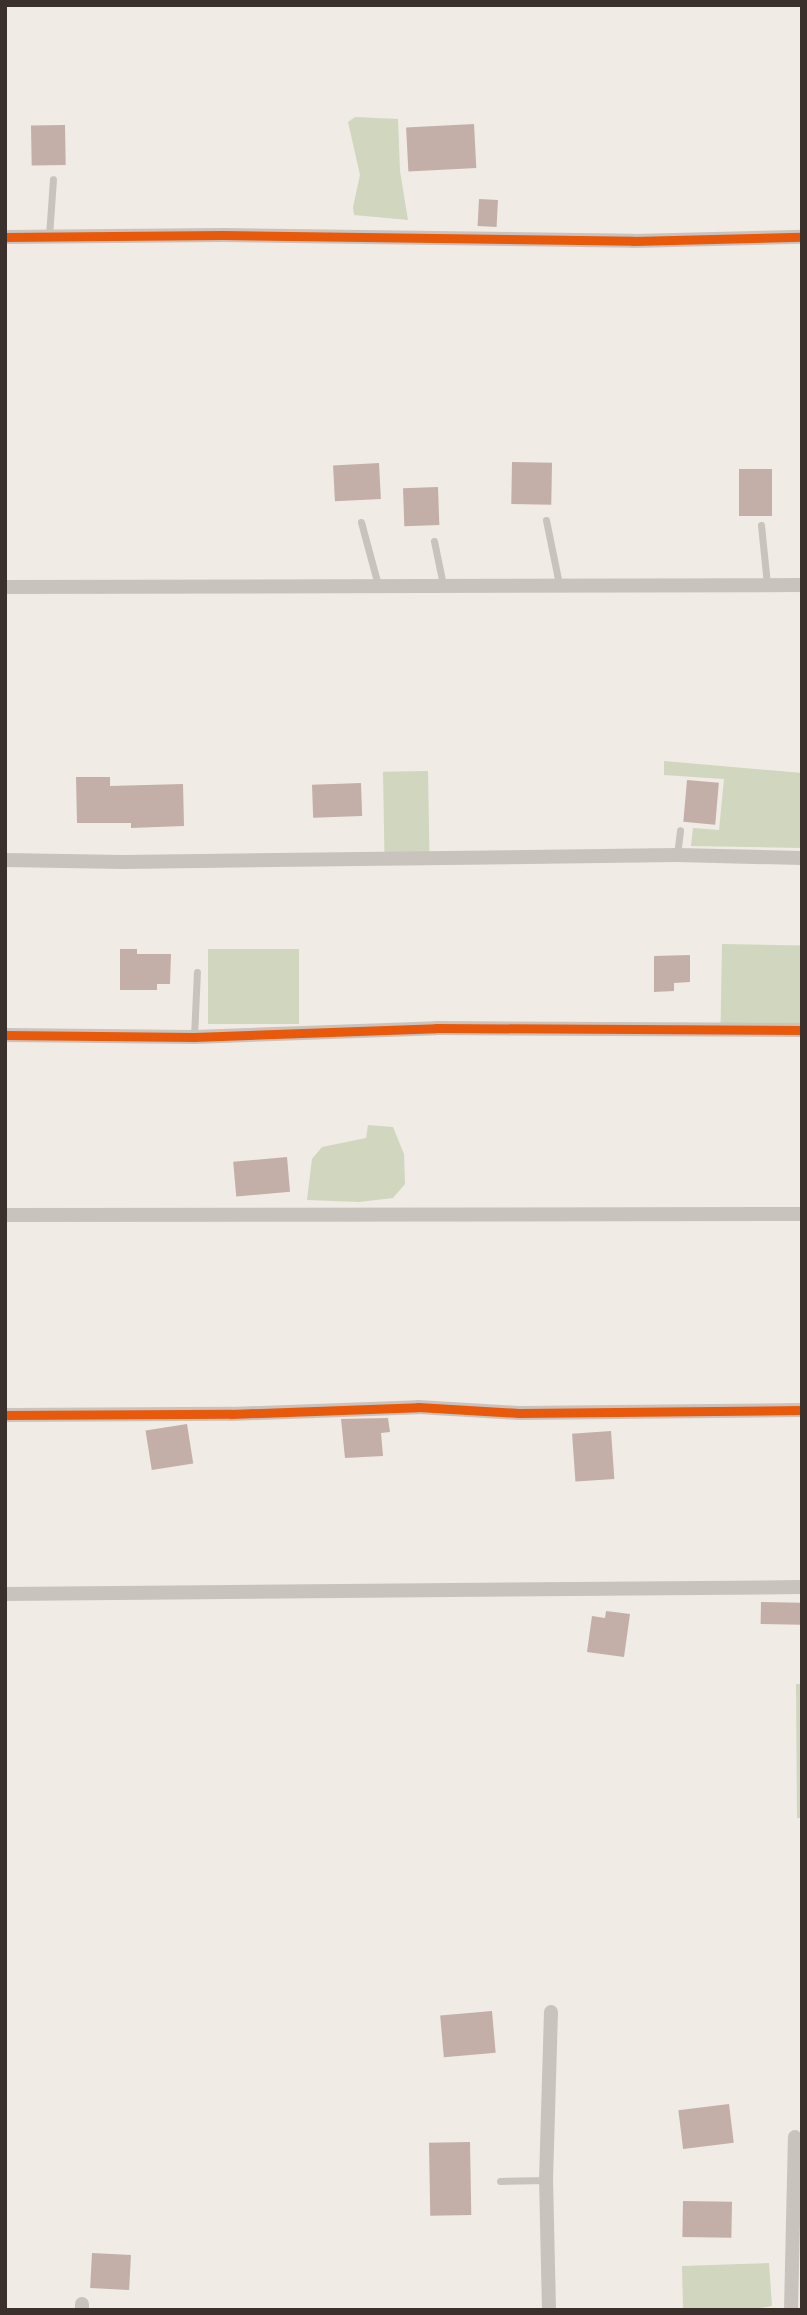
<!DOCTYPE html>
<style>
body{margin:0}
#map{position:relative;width:807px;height:2315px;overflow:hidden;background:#f0ebe5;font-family:Roboto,sans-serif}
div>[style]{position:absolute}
.green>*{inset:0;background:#d1d6bf;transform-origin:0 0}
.building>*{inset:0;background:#c3afa7;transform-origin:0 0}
.lane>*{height:7px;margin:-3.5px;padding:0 3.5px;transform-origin:3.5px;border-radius:3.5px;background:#c9c3be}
.street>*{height:14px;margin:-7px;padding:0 7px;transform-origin:7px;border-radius:7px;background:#c9c3be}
.cycleway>*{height:9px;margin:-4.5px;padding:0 4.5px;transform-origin:4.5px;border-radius:4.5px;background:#e8590c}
span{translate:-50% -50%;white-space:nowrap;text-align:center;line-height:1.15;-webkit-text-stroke:5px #fbf5ee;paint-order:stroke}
.frame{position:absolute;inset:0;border:7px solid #3b302b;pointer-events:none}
</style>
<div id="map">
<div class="green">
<div style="clip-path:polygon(355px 117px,398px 119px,400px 171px,408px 220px,354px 215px,353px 207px,360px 175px,348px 122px)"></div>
<div style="clip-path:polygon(664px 761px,802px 773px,802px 848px,691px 846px,693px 828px,719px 830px,724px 779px,664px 775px)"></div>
<div style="left:428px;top:771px;width:82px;height:45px;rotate:89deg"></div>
<div style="left:722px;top:944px;width:80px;height:80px;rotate:1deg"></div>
<div style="left:208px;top:949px;width:91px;height:75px"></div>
<div style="clip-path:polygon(368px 1125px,393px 1127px,404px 1154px,405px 1184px,393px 1198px,359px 1202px,307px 1200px,312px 1159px,322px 1147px,366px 1138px)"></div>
<div style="clip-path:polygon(796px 1684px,802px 1684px,802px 1818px,797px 1818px)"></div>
<div style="clip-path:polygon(769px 2263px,772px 2306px,748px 2310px,683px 2309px,682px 2266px)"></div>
</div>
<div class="building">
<div style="left:474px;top:124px;width:44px;height:68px;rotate:87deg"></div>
<div style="left:65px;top:125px;width:40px;height:34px;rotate:89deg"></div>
<div style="left:479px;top:199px;width:19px;height:27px;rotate:3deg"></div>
<div style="left:512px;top:462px;width:40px;height:42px;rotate:1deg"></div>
<div style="left:379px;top:463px;width:36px;height:46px;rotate:87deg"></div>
<div style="left:739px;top:469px;width:33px;height:47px"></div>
<div style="left:438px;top:487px;width:38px;height:35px;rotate:88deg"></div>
<div style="clip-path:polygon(76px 777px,110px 777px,110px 786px,183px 784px,184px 826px,131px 828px,131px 823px,77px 823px)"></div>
<div style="left:687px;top:780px;width:32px;height:42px;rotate:5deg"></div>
<div style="left:361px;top:783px;width:33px;height:49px;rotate:88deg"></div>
<div style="clip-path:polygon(120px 949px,137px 949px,137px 954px,171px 954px,170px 984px,157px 984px,157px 990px,120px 990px)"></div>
<div style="clip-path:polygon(690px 955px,690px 982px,674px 983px,674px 991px,654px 992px,654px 956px)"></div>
<div style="left:287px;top:1157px;width:35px;height:54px;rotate:85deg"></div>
<div style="clip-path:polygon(388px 1418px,390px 1432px,381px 1433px,383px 1456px,345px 1458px,341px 1419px)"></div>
<div style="left:187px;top:1424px;width:40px;height:42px;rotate:81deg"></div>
<div style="left:611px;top:1431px;width:48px;height:39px;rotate:86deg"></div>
<div style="left:761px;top:1602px;width:41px;height:22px;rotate:1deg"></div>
<div style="clip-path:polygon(606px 1611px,630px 1614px,624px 1657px,587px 1652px,592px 1616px,605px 1618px)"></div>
<div style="left:492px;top:2011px;width:42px;height:52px;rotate:85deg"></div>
<div style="left:729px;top:2104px;width:39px;height:51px;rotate:83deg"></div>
<div style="left:470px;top:2142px;width:73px;height:41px;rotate:89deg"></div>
<div style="left:683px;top:2201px;width:49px;height:36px;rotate:1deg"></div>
<div style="left:92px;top:2253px;width:39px;height:35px;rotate:3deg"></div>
</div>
<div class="lane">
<div style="left:49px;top:236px;width:57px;rotate:-86deg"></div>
<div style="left:546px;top:520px;width:65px;rotate:78.5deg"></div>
<div style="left:361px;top:522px;width:65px;rotate:74.9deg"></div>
<div style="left:761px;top:525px;width:59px;rotate:84.2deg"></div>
<div style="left:434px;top:541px;width:45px;rotate:78.4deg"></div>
<div style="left:677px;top:855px;width:25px;rotate:-83deg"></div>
<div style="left:194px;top:1037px;width:65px;rotate:-87.4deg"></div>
<div style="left:500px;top:2181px;width:46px;rotate:-1.2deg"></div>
</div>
<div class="street">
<div style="left:5px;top:237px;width:218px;rotate:-0.5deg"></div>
<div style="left:223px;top:235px;width:410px;rotate:0.8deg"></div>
<div style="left:633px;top:241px;width:169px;rotate:-1.4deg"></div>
<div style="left:5px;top:587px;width:797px;rotate:-0.14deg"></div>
<div style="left:5px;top:860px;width:118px;rotate:1deg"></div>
<div style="left:123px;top:862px;width:554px;rotate:-0.72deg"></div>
<div style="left:677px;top:855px;width:125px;rotate:1.4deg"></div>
<div style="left:5px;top:1035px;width:189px;rotate:0.6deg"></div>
<div style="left:194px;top:1037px;width:242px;rotate:-2.1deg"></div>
<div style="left:436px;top:1028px;width:366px;rotate:0.3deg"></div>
<div style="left:5px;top:1215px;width:797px;rotate:-0.07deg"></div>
<div style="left:5px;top:1415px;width:226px;rotate:-0.3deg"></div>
<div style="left:231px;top:1414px;width:187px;rotate:-2.1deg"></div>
<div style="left:418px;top:1407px;width:101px;rotate:3.4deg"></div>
<div style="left:519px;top:1413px;width:283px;rotate:-0.6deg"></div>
<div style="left:5px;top:1594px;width:797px;rotate:-0.5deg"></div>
<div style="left:82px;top:2310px;width:6px;rotate:-90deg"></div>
<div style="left:549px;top:2310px;width:130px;rotate:-91.3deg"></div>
<div style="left:546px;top:2180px;width:168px;rotate:-88.3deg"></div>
<div style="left:791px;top:2310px;width:173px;rotate:-88.7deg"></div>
</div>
<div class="cycleway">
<div style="left:5px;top:237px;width:218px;rotate:-0.5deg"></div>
<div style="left:223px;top:235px;width:410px;rotate:0.8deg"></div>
<div style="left:633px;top:241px;width:169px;rotate:-1.4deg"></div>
<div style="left:5px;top:1035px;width:189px;rotate:0.6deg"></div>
<div style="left:194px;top:1037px;width:242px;rotate:-2.1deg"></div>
<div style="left:436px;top:1028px;width:366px;rotate:0.3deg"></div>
<div style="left:5px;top:1415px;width:226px;rotate:-0.3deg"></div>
<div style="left:231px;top:1414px;width:187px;rotate:-2.1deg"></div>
<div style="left:418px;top:1407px;width:101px;rotate:3.4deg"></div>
<div style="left:519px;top:1413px;width:283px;rotate:-0.6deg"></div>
</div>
<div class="frame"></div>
</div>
